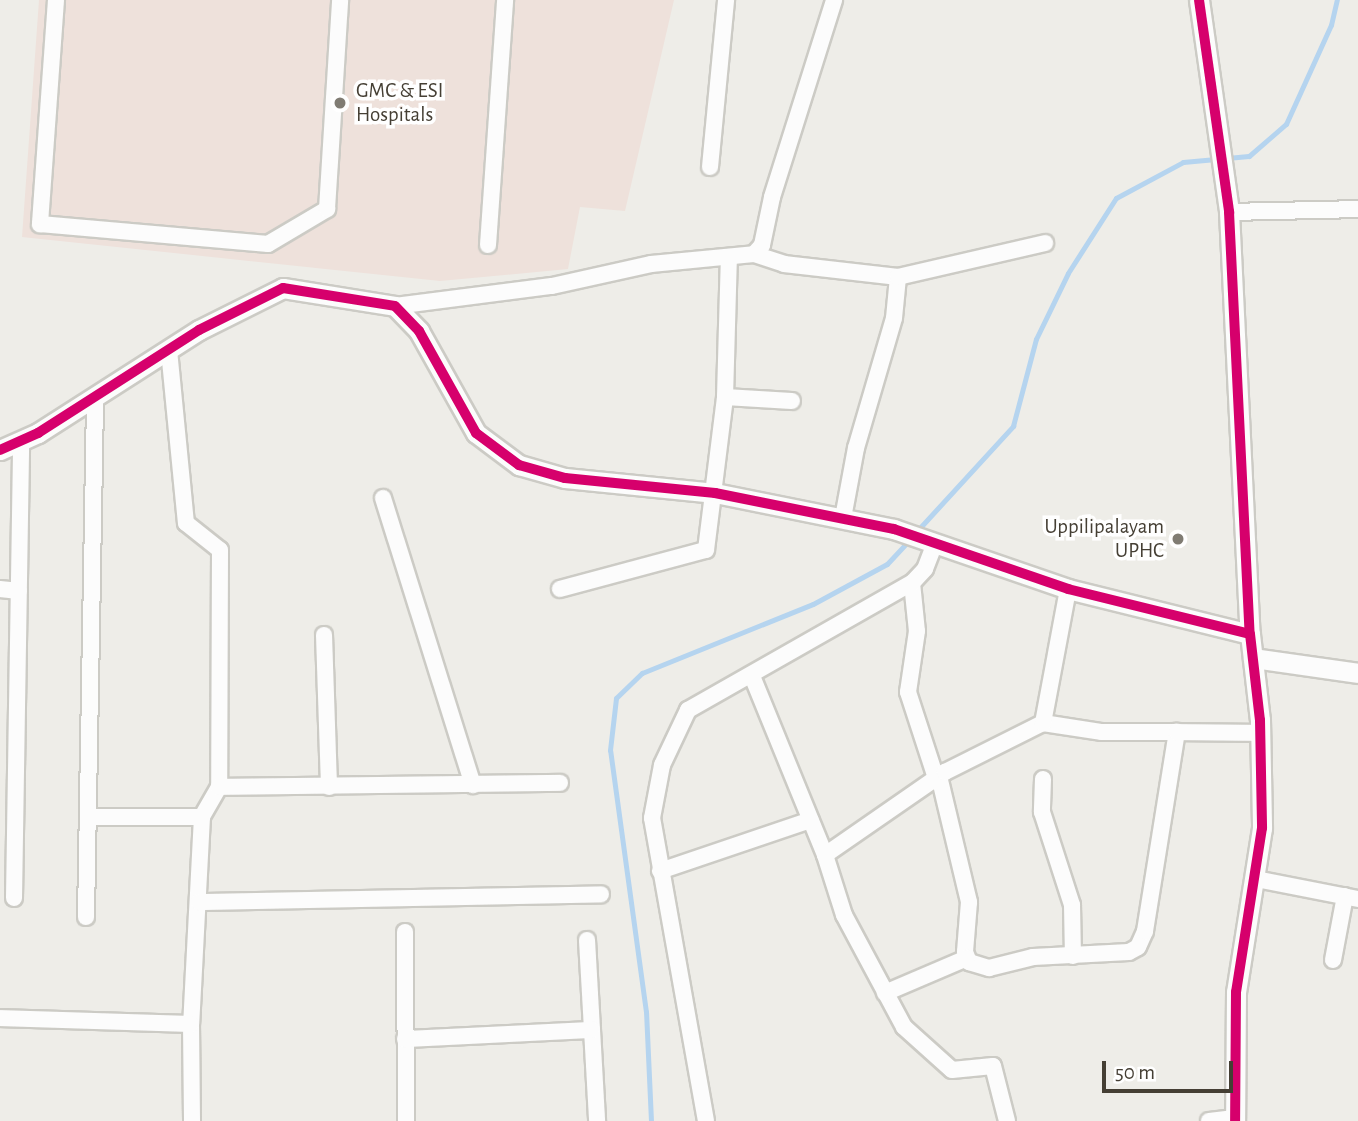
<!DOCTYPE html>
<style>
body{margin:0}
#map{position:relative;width:1358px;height:1121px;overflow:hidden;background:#eeede8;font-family:"Alegreya Sans",sans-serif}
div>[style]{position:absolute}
.medical>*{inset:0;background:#eee1db}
.stream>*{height:5px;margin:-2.5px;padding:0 2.5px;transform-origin:2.5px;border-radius:2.5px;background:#b5d4ef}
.roads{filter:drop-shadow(2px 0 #cccbc5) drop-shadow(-2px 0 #cccbc5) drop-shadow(0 2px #cccbc5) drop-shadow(0 -2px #cccbc5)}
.minor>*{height:16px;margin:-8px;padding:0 8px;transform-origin:8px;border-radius:8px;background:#fcfcfc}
.tertiary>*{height:19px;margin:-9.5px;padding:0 9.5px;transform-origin:9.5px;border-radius:9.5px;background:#fcfcfc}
.cycleway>*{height:10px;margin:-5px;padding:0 5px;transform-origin:5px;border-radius:5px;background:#d6006c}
.dots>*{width:19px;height:19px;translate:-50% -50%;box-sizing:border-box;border:4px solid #fff;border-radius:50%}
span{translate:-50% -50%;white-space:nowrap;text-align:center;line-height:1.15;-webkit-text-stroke:7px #fff;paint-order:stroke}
.poi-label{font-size:21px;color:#453f34}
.left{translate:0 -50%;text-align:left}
.right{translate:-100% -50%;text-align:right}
.scale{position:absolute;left:1102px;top:1061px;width:131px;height:32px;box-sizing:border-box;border:4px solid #453f34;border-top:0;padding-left:9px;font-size:21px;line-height:24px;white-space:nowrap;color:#453f34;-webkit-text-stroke:5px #fff;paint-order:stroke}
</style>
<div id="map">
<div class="medical">
<div style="clip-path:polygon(39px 0,674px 0,625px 211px,580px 207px,568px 269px,440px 281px,22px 237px)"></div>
</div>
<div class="stream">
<div style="left:916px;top:532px;width:144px;rotate:-47.5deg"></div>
<div style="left:1013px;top:426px;width:90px;rotate:-75.2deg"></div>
<div style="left:1036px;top:339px;width:73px;rotate:-64.1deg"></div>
<div style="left:1068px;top:273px;width:89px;rotate:-57.4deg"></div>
<div style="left:1116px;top:198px;width:76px;rotate:-28.2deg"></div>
<div style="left:1183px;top:162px;width:66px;rotate:-5.2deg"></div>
<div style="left:1249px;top:156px;width:49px;rotate:-40.9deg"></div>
<div style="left:1286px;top:124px;width:109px;rotate:-65.6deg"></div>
<div style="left:1331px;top:25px;width:26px;rotate:-77deg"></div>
<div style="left:651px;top:1121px;width:109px;rotate:-92.6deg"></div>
<div style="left:646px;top:1012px;width:264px;rotate:-97.8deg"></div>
<div style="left:610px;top:750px;width:52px;rotate:-83.4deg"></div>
<div style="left:616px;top:698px;width:36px;rotate:-44deg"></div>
<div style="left:642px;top:673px;width:184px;rotate:-22deg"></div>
<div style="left:813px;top:604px;width:84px;rotate:-28.4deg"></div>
<div style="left:887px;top:564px;width:34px;rotate:-47deg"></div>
</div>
<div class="roads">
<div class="minor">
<div style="left:56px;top:0;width:225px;rotate:94.1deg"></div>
<div style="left:40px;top:224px;width:229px;rotate:5deg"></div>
<div style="left:268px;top:244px;width:69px;rotate:-30.7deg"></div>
<div style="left:327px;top:209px;width:209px;rotate:-86.4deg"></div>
<div style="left:710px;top:167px;width:168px;rotate:-84.5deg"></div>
<div style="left:1229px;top:212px;width:129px;rotate:-1.3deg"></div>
<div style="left:488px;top:245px;width:246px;rotate:-86deg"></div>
<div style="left:754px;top:254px;width:32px;rotate:18deg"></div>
<div style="left:784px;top:264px;width:115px;rotate:6.5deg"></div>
<div style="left:395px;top:306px;width:158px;rotate:-7.3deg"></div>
<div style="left:552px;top:286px;width:101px;rotate:-12.5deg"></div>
<div style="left:651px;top:264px;width:103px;rotate:-5.5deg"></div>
<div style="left:754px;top:254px;width:12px;rotate:-48deg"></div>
<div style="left:762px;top:245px;width:49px;rotate:-78.2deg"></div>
<div style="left:772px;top:197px;width:207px;rotate:-72.5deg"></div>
<div style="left:169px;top:350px;width:174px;rotate:84.4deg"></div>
<div style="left:186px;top:523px;width:43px;rotate:38.5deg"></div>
<div style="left:220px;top:550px;width:237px;rotate:90.2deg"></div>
<div style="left:219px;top:787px;width:34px;rotate:120deg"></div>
<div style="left:202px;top:817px;width:207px;rotate:93deg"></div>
<div style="left:191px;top:1024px;width:97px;rotate:89.4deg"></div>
<div style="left:725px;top:397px;width:67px;rotate:3.4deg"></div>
<div style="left:383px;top:498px;width:301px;rotate:72.6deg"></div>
<div style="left:843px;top:518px;width:71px;rotate:-79.5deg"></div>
<div style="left:856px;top:448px;width:135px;rotate:-73.7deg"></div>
<div style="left:894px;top:318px;width:41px;rotate:-84.4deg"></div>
<div style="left:898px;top:277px;width:151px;rotate:-13deg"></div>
<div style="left:912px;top:583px;width:48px;rotate:84.1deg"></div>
<div style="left:917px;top:631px;width:62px;rotate:98.4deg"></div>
<div style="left:908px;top:692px;width:90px;rotate:72deg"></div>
<div style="left:0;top:589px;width:19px;rotate:6deg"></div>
<div style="left:560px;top:589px;width:151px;rotate:-15deg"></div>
<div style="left:706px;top:550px;width:154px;rotate:-82.9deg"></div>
<div style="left:725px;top:397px;width:140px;rotate:-88.4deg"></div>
<div style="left:324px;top:635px;width:152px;rotate:88.1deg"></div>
<div style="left:752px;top:676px;width:193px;rotate:67.8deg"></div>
<div style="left:825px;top:855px;width:63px;rotate:72.4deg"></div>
<div style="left:844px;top:915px;width:127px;rotate:61.8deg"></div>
<div style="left:904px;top:1027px;width:64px;rotate:41.9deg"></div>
<div style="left:952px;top:1070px;width:41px;rotate:-5.6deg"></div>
<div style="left:993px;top:1066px;width:57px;rotate:75.7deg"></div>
<div style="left:1043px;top:723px;width:60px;rotate:8.7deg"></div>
<div style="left:1102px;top:732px;width:75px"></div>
<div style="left:939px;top:776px;width:130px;rotate:76.6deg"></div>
<div style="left:969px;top:902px;width:50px;rotate:94.6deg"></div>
<div style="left:965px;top:952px;width:11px;rotate:68deg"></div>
<div style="left:969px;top:962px;width:21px;rotate:17deg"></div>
<div style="left:989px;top:968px;width:45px;rotate:-14deg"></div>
<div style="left:1033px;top:957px;width:96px;rotate:-3deg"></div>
<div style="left:1129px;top:952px;width:10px;rotate:-29deg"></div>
<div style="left:1138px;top:947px;width:17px;rotate:-66deg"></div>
<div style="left:1145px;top:931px;width:202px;rotate:-80.9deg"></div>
<div style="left:1177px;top:732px;width:83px;rotate:0.7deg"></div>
<div style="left:1043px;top:779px;width:33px;rotate:92deg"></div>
<div style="left:1042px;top:812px;width:98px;rotate:72.1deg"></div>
<div style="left:1072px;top:905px;width:51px;rotate:88.9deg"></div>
<div style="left:219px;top:787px;width:341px;rotate:-0.7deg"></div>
<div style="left:88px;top:817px;width:114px"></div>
<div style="left:825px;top:855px;width:146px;rotate:-34.7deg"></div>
<div style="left:945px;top:772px;width:110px;rotate:-26.6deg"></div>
<div style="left:1043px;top:723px;width:136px;rotate:-79.4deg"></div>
<div style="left:660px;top:871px;width:159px;rotate:-18.7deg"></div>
<div style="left:1256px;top:879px;width:104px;rotate:11.1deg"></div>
<div style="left:14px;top:898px;width:455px;rotate:-89.1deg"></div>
<div style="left:199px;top:902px;width:402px;rotate:-1.1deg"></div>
<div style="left:86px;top:917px;width:518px;rotate:-89deg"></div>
<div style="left:405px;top:932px;width:189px;rotate:89.7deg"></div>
<div style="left:587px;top:940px;width:181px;rotate:86.8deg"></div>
<div style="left:1333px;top:960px;width:65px;rotate:-79.4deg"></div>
<div style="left:885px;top:993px;width:89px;rotate:-23.1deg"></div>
<div style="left:0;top:1018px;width:191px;rotate:1.8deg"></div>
<div style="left:405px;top:1039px;width:187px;rotate:-2.8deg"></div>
<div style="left:706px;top:1121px;width:308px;rotate:-100.1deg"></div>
<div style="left:652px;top:818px;width:54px;rotate:-79.3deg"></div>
<div style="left:662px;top:765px;width:61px;rotate:-64.7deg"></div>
<div style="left:688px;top:710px;width:257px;rotate:-29.6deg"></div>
<div style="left:912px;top:583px;width:19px;rotate:-47deg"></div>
<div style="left:925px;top:569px;width:28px;rotate:-69deg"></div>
<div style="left:1209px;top:1121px;width:26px;rotate:-7deg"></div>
</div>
<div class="tertiary">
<div style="left:1199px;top:0;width:214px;rotate:81.9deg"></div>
<div style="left:1229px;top:212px;width:423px;rotate:87.2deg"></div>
<div style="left:1250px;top:634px;width:87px;rotate:83.4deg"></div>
<div style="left:1260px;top:720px;width:108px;rotate:88.9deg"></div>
<div style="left:1262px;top:828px;width:166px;rotate:99deg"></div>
<div style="left:1236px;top:992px;width:129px;rotate:90.4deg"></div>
<div style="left:0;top:450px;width:42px;rotate:-24.1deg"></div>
<div style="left:38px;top:433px;width:191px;rotate:-32.6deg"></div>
<div style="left:199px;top:330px;width:94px;rotate:-26.6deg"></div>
<div style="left:283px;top:288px;width:113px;rotate:9.1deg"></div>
<div style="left:395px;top:306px;width:35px;rotate:46deg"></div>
<div style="left:419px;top:331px;width:117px;rotate:60.8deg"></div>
<div style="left:476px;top:433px;width:54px;rotate:36.7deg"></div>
<div style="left:519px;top:465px;width:48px;rotate:15.8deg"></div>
<div style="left:565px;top:478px;width:151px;rotate:5.7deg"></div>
<div style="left:715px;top:493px;width:183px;rotate:11.4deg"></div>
<div style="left:894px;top:529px;width:184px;rotate:19deg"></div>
<div style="left:1068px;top:589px;width:187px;rotate:13.9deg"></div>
<div style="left:1253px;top:658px;width:106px;rotate:8.1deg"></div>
</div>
</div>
<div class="cycleway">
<div style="left:1199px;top:0;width:214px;rotate:81.9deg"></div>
<div style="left:1229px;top:212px;width:423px;rotate:87.2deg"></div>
<div style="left:1250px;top:634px;width:87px;rotate:83.4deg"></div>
<div style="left:1260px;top:720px;width:108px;rotate:88.9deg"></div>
<div style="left:1262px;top:828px;width:166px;rotate:99deg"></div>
<div style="left:1236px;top:992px;width:129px;rotate:90.4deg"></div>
<div style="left:0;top:450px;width:42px;rotate:-24.1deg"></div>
<div style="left:38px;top:433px;width:191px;rotate:-32.6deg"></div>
<div style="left:199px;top:330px;width:94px;rotate:-26.6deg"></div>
<div style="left:283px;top:288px;width:113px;rotate:9.1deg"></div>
<div style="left:395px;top:306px;width:35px;rotate:46deg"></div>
<div style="left:419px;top:331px;width:117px;rotate:60.8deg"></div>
<div style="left:476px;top:433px;width:54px;rotate:36.7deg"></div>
<div style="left:519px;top:465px;width:48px;rotate:15.8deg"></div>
<div style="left:565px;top:478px;width:151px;rotate:5.7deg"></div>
<div style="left:715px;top:493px;width:183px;rotate:11.4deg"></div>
<div style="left:894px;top:529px;width:184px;rotate:19deg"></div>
<div style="left:1068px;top:589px;width:187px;rotate:13.9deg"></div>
</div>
<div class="dots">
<div style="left:340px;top:103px;background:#807c73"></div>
<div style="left:1178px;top:539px;background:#807c73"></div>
</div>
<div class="poi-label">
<span class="left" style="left:356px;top:103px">GMC &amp; ESI<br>Hospitals</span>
<span class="right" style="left:1164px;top:539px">Uppilipalayam<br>UPHC</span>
</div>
<div class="scale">50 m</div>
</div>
